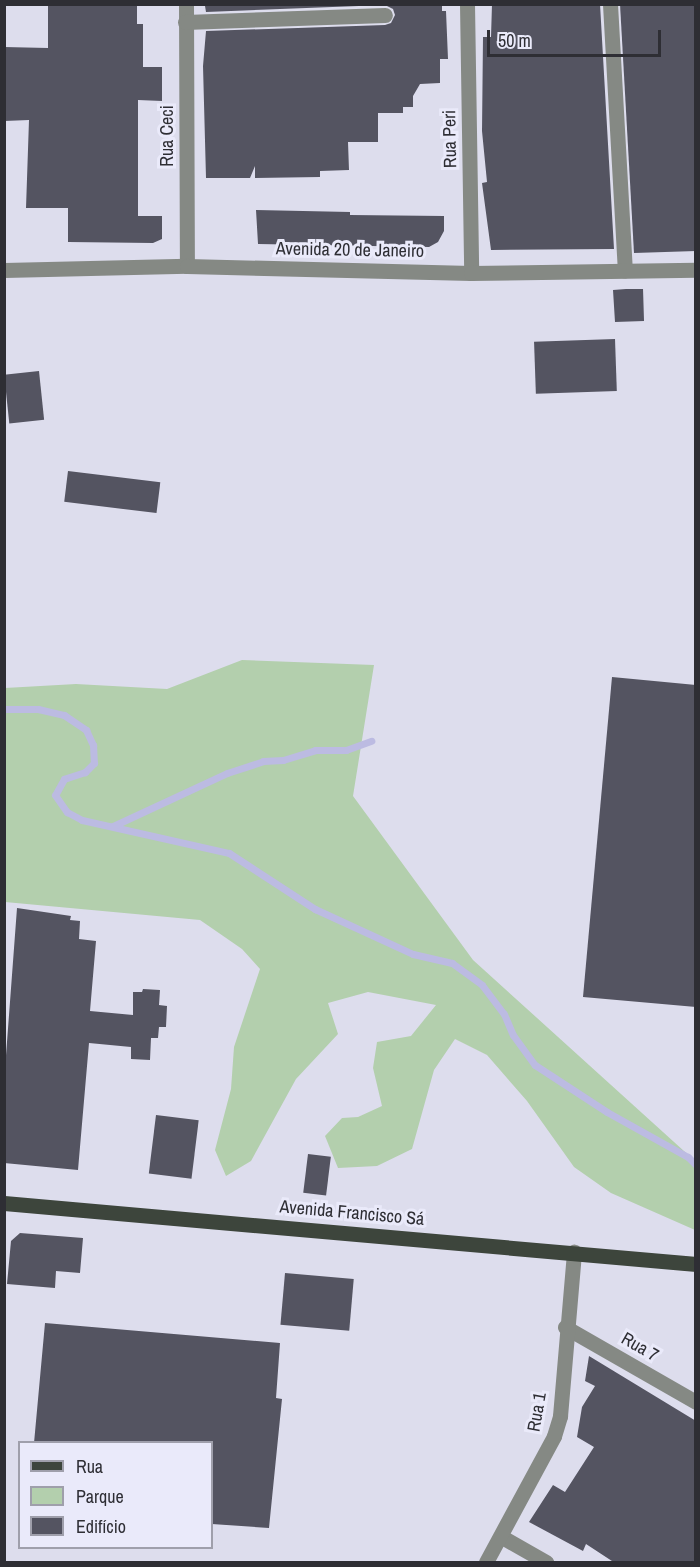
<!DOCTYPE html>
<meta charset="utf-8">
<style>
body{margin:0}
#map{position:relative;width:700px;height:1567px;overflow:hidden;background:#dddded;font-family:"Archivo Narrow",sans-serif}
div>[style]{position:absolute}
.green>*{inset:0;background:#b3cfad}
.stream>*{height:7px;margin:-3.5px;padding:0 3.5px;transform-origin:3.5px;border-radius:3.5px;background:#bcbbe2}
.building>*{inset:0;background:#545461;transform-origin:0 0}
.minor>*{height:15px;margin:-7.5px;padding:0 7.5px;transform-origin:7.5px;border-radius:7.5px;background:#858984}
.major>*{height:15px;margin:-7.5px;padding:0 7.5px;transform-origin:7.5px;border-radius:7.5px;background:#3d453c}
span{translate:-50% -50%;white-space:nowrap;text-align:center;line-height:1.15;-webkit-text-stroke:6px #eaeafa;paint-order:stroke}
.street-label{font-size:18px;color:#2e2e34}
.frame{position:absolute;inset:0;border:6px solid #2e2e34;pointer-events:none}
.legend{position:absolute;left:18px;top:1441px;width:195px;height:108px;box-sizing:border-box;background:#eaeafa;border:2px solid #9f9fab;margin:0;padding:8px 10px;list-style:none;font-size:18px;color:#2e2e34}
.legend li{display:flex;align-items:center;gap:12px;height:30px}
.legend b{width:30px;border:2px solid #9f9fab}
.scale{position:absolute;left:487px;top:30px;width:174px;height:27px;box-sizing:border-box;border:3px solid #2e2e34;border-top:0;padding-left:8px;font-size:18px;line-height:21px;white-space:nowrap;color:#2e2e34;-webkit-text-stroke:4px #eaeafa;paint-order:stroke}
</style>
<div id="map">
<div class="green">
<div style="clip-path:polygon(242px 660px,374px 665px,353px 796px,473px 960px,695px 1161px,695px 1230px,611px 1193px,574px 1167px,527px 1101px,487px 1055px,455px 1039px,434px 1070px,412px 1149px,377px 1166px,338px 1168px,325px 1136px,342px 1118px,358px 1117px,382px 1106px,373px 1068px,377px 1042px,411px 1036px,436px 1005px,368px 992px,328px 1003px,338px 1034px,296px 1079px,251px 1161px,226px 1176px,215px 1150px,231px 1089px,234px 1047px,260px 969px,242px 949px,200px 920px,5px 902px,5px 688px,76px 684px,167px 689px)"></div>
</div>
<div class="stream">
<div style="left:4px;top:709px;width:34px"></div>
<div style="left:38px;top:709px;width:27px;rotate:13deg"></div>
<div style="left:64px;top:715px;width:27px;rotate:34deg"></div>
<div style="left:86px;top:730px;width:17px;rotate:65deg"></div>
<div style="left:93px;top:745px;width:18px;rotate:87deg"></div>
<div style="left:94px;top:763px;width:13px;rotate:135deg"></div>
<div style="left:85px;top:772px;width:22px;rotate:162deg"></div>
<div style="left:64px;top:779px;width:18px;rotate:119deg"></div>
<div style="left:55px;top:795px;width:21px;rotate:55deg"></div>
<div style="left:67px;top:812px;width:17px;rotate:28deg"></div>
<div style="left:82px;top:820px;width:151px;rotate:12.7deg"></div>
<div style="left:229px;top:853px;width:103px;rotate:33.1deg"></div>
<div style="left:315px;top:909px;width:108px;rotate:24.7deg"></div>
<div style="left:413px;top:954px;width:40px;rotate:13deg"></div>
<div style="left:452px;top:963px;width:37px;rotate:36deg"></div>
<div style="left:482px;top:985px;width:36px;rotate:53deg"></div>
<div style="left:504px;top:1014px;width:23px;rotate:67deg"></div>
<div style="left:513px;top:1035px;width:37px;rotate:54deg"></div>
<div style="left:535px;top:1065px;width:86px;rotate:33.1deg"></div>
<div style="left:607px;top:1112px;width:93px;rotate:29.1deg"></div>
<div style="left:688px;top:1157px;width:11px;rotate:45deg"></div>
<div style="left:113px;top:826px;width:126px;rotate:-24.9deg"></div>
<div style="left:227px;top:773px;width:38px;rotate:-18deg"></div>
<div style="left:263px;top:761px;width:20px;rotate:-3deg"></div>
<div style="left:283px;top:760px;width:34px;rotate:-17deg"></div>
<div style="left:315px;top:750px;width:31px"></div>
<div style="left:346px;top:750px;width:27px;rotate:-20deg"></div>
</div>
<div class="building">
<div style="clip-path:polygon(48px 4px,137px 4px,137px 24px,143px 24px,143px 67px,162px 67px,162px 101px,138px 100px,138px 216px,162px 216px,162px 239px,153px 243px,68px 242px,68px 208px,26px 208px,29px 120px,4px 121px,4px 47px,48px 48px)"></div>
<div style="clip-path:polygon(208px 4px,442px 4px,442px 11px,446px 11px,448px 59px,440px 59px,440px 83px,420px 84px,413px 96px,413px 107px,403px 107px,403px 113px,378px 113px,378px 142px,348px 142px,349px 170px,320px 171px,320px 177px,255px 178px,255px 166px,250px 178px,206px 178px,203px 66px,206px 31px,385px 25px,391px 23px,395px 15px,393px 9px,385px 5px,206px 12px,205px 6px)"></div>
<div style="clip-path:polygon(492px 4px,600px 4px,614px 249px,491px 250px,482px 183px,487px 182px,482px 131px,483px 37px,491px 37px)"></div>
<div style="clip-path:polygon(620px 4px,696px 4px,696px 251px,634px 253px)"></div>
<div style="clip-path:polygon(256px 210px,350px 212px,350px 215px,444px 216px,444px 231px,438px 242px,429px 247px,258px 244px)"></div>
<div style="clip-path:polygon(626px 289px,643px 289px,644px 321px,615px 322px,613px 290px)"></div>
<div style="left:615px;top:339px;width:52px;height:81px;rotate:88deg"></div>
<div style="left:39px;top:371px;width:49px;height:35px;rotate:84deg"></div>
<div style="left:68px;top:471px;width:93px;height:31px;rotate:7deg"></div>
<div style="clip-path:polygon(612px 677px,696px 685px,696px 1007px,583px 997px)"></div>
<div style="clip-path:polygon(17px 908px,71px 916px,70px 920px,80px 921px,79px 939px,96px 941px,90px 1011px,133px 1015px,133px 992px,142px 992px,143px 989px,160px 990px,159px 1005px,167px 1006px,166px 1027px,159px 1027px,158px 1038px,151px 1038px,150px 1060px,131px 1059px,131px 1047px,89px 1043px,78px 1170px,4px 1163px,4px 1082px)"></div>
<div style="left:156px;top:1115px;width:43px;height:59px;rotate:7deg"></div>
<div style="left:308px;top:1154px;width:23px;height:39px;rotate:7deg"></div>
<div style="clip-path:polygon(20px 1233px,83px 1238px,80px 1273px,56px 1271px,55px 1288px,7px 1284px,11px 1241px)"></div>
<div style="left:285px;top:1273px;width:69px;height:52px;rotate:5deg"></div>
<div style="clip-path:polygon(45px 1323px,280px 1343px,276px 1398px,282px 1399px,269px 1528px,212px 1524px,212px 1443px,34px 1443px)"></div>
<div style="clip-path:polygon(589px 1356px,696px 1421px,696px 1563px,615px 1563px,586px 1544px,583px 1551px,529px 1522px,553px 1485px,565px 1492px,594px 1447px,577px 1437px,582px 1407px,595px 1386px,585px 1381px)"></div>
</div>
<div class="minor">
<div style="left:186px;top:4px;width:262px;rotate:89.8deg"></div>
<div style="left:467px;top:4px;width:269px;rotate:89.1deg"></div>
<div style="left:610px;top:4px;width:267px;rotate:86.8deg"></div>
<div style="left:185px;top:22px;width:200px;rotate:-2deg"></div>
<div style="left:4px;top:270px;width:183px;rotate:-1.3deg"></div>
<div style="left:187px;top:266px;width:284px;rotate:1.4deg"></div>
<div style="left:471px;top:273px;width:225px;rotate:-0.8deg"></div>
<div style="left:565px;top:1327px;width:151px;rotate:29.8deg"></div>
<div style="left:502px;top:1537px;width:51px;rotate:29.6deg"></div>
<div style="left:486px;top:1562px;width:143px;rotate:-61.6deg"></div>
<div style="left:554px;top:1436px;width:21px;rotate:-73deg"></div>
<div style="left:560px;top:1416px;width:165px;rotate:-85.1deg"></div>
</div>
<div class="major">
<div style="left:4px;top:1203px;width:695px;rotate:5.04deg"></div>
</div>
<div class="street-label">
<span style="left:167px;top:136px;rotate:-90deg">Rua Ceci</span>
<span style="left:450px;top:139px;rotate:-91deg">Rua Peri</span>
<span style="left:350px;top:250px;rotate:1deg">Avenida 20 de Janeiro</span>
<span style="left:352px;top:1213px;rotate:5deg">Avenida Francisco Sá</span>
<span style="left:640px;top:1347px;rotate:30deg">Rua 7</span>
<span style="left:537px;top:1412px;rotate:-80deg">Rua 1</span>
</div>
<div class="frame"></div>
<ul class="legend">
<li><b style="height:8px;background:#3d453c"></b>Rua</li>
<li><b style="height:16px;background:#b3cfad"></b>Parque</li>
<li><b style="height:16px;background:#545461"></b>Edifício</li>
</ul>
<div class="scale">50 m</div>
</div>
